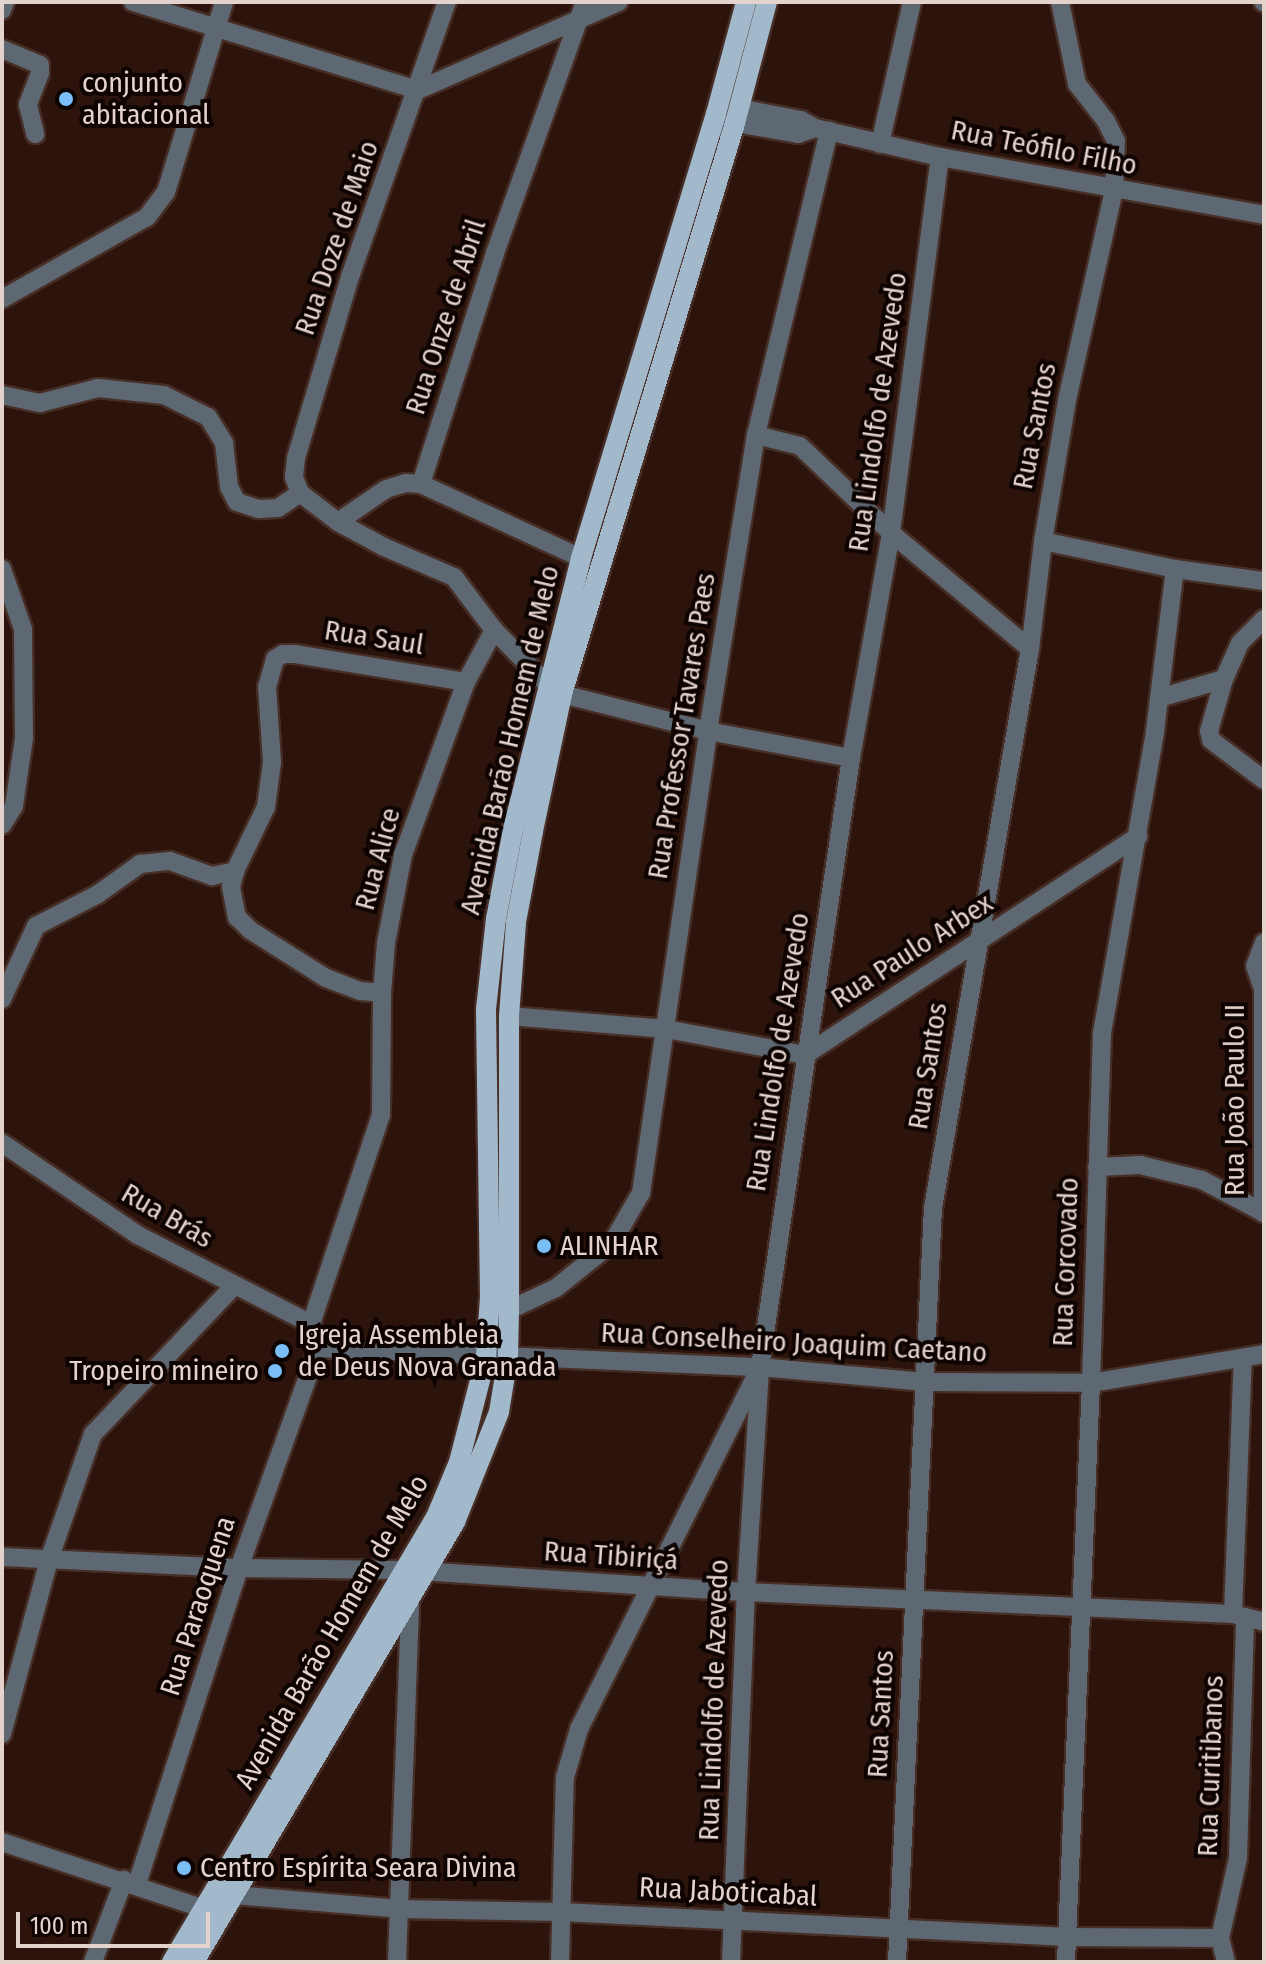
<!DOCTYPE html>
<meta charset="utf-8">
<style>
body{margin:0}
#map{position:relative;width:1266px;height:1964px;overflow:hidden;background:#2c130b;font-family:"Fira Sans Condensed",sans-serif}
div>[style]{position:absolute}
.roads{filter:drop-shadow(2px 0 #462e26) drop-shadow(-2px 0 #462e26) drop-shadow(0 2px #462e26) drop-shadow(0 -2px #462e26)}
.minor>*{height:18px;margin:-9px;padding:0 9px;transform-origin:9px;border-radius:9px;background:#5e6872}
.major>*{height:20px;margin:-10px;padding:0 10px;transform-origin:10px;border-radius:10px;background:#a2b8cb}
.dots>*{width:22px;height:22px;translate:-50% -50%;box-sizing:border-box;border:4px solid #0d0402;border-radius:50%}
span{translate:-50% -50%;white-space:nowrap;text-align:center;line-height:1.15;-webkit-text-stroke:8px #0d0402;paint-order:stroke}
.poi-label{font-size:28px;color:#e4d2cc}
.left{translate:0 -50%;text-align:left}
.right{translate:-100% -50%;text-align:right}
.street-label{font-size:28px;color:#e4d2cc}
.frame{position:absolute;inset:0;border:4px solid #e4d2cc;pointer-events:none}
.scale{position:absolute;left:16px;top:1912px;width:194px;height:36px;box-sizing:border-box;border:4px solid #e4d2cc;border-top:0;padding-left:10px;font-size:24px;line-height:28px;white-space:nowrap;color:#e4d2cc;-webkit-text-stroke:6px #0d0402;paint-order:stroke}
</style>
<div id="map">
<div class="roads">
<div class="minor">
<div style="left:133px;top:2px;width:298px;rotate:17.2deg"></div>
<div style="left:1263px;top:2px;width:1px;rotate:45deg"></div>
<div style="left:2px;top:10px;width:9px;rotate:-69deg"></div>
<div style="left:2px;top:49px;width:41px;rotate:22.8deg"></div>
<div style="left:40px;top:65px;width:8px;rotate:90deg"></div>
<div style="left:40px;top:73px;width:34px;rotate:111deg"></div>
<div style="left:28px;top:105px;width:30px;rotate:76deg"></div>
<div style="left:418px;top:90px;width:219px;rotate:-23.7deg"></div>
<div style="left:739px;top:108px;width:63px;rotate:11deg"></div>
<div style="left:801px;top:120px;width:16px;rotate:30deg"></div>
<div style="left:815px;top:128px;width:128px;rotate:13.1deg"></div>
<div style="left:940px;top:157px;width:329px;rotate:10.1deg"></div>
<div style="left:721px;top:127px;width:15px;rotate:-16deg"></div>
<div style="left:735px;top:123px;width:64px;rotate:9.9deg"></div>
<div style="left:798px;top:134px;width:18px;rotate:-19deg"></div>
<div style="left:880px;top:144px;width:146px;rotate:-77.3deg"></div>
<div style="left:2px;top:299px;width:167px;rotate:-29.5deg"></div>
<div style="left:147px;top:217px;width:31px;rotate:-53deg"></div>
<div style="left:166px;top:192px;width:199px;rotate:-73deg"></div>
<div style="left:2px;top:395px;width:39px;rotate:12deg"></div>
<div style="left:40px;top:403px;width:60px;rotate:-14.5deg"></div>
<div style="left:98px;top:388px;width:66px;rotate:6.1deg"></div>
<div style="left:164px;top:395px;width:49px;rotate:26.6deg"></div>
<div style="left:208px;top:417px;width:31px;rotate:58deg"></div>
<div style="left:224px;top:443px;width:44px;rotate:83.5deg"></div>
<div style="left:229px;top:487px;width:17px;rotate:62deg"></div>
<div style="left:237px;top:502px;width:23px;rotate:18deg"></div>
<div style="left:259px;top:509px;width:19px;rotate:-3deg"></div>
<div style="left:278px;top:508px;width:27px;rotate:-34deg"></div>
<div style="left:756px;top:435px;width:45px;rotate:14deg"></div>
<div style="left:800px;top:446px;width:126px;rotate:43.7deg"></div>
<div style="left:891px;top:533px;width:181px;rotate:39.8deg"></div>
<div style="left:421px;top:484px;width:243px;rotate:-72.2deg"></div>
<div style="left:495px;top:253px;width:267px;rotate:-70.3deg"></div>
<div style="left:300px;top:493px;width:17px;rotate:-111deg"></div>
<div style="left:294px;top:477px;width:19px;rotate:-84deg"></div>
<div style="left:296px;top:458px;width:192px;rotate:-73.4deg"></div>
<div style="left:351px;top:274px;width:288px;rotate:-70.6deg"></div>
<div style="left:300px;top:493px;width:48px;rotate:37.3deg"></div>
<div style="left:338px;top:522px;width:52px;rotate:28.5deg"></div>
<div style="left:384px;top:547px;width:76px;rotate:23.2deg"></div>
<div style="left:454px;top:577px;width:66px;rotate:53deg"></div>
<div style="left:494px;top:630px;width:81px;rotate:45.5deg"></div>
<div style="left:338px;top:522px;width:58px;rotate:-34.5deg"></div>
<div style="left:386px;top:489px;width:21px;rotate:-17deg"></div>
<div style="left:406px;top:483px;width:15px;rotate:4deg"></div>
<div style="left:421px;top:484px;width:176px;rotate:24.8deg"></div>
<div style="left:1043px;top:541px;width:135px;rotate:12deg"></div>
<div style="left:1175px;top:569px;width:90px;rotate:7.7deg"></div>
<div style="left:2px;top:569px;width:64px;rotate:70.7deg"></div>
<div style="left:23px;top:629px;width:109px;rotate:89.5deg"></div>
<div style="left:24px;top:738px;width:69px;rotate:98.4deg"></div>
<div style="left:14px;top:806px;width:22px;rotate:122deg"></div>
<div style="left:1224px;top:679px;width:54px;rotate:106.1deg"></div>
<div style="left:1209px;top:731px;width:9px;rotate:77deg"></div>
<div style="left:1211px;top:740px;width:66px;rotate:37deg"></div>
<div style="left:562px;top:694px;width:151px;rotate:14.2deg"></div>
<div style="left:708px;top:731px;width:146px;rotate:10.7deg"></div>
<div style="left:1159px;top:698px;width:68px;rotate:-16.3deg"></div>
<div style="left:1224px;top:679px;width:39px;rotate:-66deg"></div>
<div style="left:1240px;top:643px;width:34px;rotate:-45deg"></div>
<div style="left:235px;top:871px;width:16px;rotate:104deg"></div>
<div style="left:231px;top:887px;width:31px;rotate:79deg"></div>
<div style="left:237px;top:917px;width:18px;rotate:45deg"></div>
<div style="left:250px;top:930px;width:90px;rotate:32.3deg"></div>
<div style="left:326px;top:978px;width:36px;rotate:21deg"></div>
<div style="left:360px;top:991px;width:22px;rotate:5deg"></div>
<div style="left:2px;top:999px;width:81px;rotate:-65deg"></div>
<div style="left:36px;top:926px;width:70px;rotate:-27.3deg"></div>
<div style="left:98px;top:894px;width:52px;rotate:-35.5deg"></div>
<div style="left:140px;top:864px;width:30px;rotate:-6deg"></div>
<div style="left:170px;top:861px;width:45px;rotate:19.7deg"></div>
<div style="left:212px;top:876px;width:24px;rotate:-12deg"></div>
<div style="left:235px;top:871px;width:71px;rotate:-64.2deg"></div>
<div style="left:266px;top:807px;width:45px;rotate:-82.4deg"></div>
<div style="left:272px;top:762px;width:75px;rotate:-93.8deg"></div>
<div style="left:267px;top:687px;width:29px;rotate:-74deg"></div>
<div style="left:275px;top:659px;width:9px;rotate:-32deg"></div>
<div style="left:283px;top:654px;width:12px"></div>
<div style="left:295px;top:654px;width:173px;rotate:9.3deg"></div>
<div style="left:509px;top:1016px;width:158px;rotate:4.7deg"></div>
<div style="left:666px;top:1029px;width:141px;rotate:10.6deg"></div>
<div style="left:805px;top:1055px;width:399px;rotate:-33.3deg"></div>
<div style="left:2px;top:1143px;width:164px;rotate:34.1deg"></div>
<div style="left:138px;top:1235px;width:195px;rotate:27.2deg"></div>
<div style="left:1097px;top:1167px;width:43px;rotate:-2.7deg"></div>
<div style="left:1140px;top:1165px;width:64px;rotate:13.6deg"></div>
<div style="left:1202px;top:1180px;width:70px;rotate:28deg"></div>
<div style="left:1263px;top:1213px;width:224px;rotate:-90deg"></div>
<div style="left:1263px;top:989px;width:24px;rotate:-109deg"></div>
<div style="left:1255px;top:966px;width:25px;rotate:-69deg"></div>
<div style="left:509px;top:1310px;width:52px;rotate:-25.1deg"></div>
<div style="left:556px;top:1288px;width:72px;rotate:-38.8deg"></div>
<div style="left:612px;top:1243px;width:58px;rotate:-59.9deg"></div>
<div style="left:641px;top:1193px;width:467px;rotate:-81.7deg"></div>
<div style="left:708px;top:731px;width:300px;rotate:-80.8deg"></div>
<div style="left:756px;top:435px;width:313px;rotate:-76.5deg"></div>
<div style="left:318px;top:1348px;width:442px;rotate:2.5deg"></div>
<div style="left:760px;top:1367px;width:166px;rotate:5.2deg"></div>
<div style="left:925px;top:1382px;width:166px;rotate:0.3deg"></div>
<div style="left:1091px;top:1383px;width:175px;rotate:-9.5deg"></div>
<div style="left:318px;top:1348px;width:25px;rotate:-106deg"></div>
<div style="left:311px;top:1324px;width:220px;rotate:-71.5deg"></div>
<div style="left:381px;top:1115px;width:122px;rotate:-89.5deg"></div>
<div style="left:382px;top:993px;width:50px;rotate:-85.4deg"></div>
<div style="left:386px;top:943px;width:90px;rotate:-79.1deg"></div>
<div style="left:403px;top:855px;width:184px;rotate:-70deg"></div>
<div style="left:466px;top:682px;width:59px;rotate:-61.7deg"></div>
<div style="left:2px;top:1557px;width:237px;rotate:2.7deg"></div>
<div style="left:239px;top:1568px;width:166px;rotate:0.7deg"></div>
<div style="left:405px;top:1570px;width:342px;rotate:3.7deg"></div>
<div style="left:746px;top:1592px;width:487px;rotate:2.6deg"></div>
<div style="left:1233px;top:1614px;width:32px;rotate:14deg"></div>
<div style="left:1233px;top:1614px;width:255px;rotate:-87.8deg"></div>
<div style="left:2px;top:1734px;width:180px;rotate:-74.9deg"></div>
<div style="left:49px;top:1560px;width:133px;rotate:-70.8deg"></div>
<div style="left:93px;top:1434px;width:204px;rotate:-46.4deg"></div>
<div style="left:2px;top:1842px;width:214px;rotate:18.3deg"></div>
<div style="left:137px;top:1884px;width:332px;rotate:-72.1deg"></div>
<div style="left:239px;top:1568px;width:234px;rotate:-70.2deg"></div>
<div style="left:234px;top:1895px;width:166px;rotate:4.8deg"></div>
<div style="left:399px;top:1909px;width:162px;rotate:1.1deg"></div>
<div style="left:561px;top:1912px;width:508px;rotate:2.82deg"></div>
<div style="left:1068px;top:1937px;width:152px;rotate:0.4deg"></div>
<div style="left:93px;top:1962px;width:88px;rotate:-69.3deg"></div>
<div style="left:397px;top:1962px;width:359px;rotate:-87.9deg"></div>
<div style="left:560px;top:1962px;width:185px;rotate:-88.5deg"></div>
<div style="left:565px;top:1777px;width:50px;rotate:-73.7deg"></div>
<div style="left:579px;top:1729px;width:394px;rotate:-63.4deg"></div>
<div style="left:731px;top:1962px;width:370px;rotate:-87.7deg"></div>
<div style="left:746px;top:1592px;width:225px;rotate:-86.4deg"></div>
<div style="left:760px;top:1367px;width:616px;rotate:-81.5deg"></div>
<div style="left:851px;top:758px;width:229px;rotate:-79.9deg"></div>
<div style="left:891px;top:533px;width:379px;rotate:-82.6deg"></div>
<div style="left:897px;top:1962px;width:755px;rotate:-87.27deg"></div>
<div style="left:933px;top:1208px;width:567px;rotate:-80.16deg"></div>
<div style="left:1030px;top:649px;width:109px;rotate:-83.1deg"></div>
<div style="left:1043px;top:541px;width:143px;rotate:-80.3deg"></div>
<div style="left:1067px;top:400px;width:215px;rotate:-77.4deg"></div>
<div style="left:1114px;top:190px;width:49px;rotate:-87.7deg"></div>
<div style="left:1116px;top:141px;width:22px;rotate:-117deg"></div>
<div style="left:1106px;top:121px;width:47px;rotate:-128.1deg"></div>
<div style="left:1077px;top:84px;width:84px;rotate:-101.7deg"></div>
<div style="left:1066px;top:1962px;width:580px;rotate:-87.53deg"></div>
<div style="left:1091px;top:1383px;width:350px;rotate:-88.2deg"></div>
<div style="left:1102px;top:1033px;width:307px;rotate:-80deg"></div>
<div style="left:1155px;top:731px;width:163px;rotate:-83deg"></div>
<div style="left:1226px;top:1962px;width:25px;rotate:-104deg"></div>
<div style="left:1220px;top:1938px;width:82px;rotate:-77.3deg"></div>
<div style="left:1238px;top:1858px;width:241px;rotate:-88.3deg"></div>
</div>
<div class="major">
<div style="left:172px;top:1962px;width:517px;rotate:-59.32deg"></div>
<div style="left:436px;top:1517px;width:60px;rotate:-67.3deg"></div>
<div style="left:459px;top:1462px;width:108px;rotate:-75.6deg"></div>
<div style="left:486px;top:1357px;width:60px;rotate:-86.2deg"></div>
<div style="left:490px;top:1297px;width:288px;rotate:-90.8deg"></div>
<div style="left:486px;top:1009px;width:91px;rotate:-83.7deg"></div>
<div style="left:496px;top:919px;width:92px;rotate:-79.3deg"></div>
<div style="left:513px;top:829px;width:279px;rotate:-75.9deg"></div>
<div style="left:581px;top:558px;width:464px;rotate:-73.1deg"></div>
<div style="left:716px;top:114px;width:116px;rotate:-75deg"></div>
<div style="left:194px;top:1962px;width:512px;rotate:-59.32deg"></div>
<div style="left:455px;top:1522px;width:118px;rotate:-68.2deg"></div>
<div style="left:499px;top:1412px;width:56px;rotate:-80.7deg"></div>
<div style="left:508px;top:1357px;width:47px;rotate:-88.8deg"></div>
<div style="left:509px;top:1310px;width:294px;rotate:-90deg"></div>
<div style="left:509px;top:1016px;width:94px;rotate:-85.7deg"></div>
<div style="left:516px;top:922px;width:93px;rotate:-79.4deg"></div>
<div style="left:533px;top:831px;width:140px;rotate:-78deg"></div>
<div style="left:562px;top:694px;width:597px;rotate:-73.14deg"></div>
<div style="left:735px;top:123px;width:125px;rotate:-75.2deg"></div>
</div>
</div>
<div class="dots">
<div style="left:66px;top:99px;background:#7abef8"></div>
<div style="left:544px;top:1246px;background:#7abef8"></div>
<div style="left:282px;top:1351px;background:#7abef8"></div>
<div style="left:275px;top:1371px;background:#7abef8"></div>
<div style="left:184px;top:1868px;background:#7abef8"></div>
</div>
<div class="poi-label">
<span class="left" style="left:82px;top:99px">conjunto<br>abitacional</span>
<span class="left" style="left:560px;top:1246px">ALINHAR</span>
<span class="left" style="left:298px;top:1351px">Igreja Assembleia<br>de Deus Nova Granada</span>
<span class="right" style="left:259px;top:1371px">Tropeiro mineiro</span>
<span class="left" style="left:200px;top:1868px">Centro Espírita Seara Divina</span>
</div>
<div class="street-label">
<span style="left:1044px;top:148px;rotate:11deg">Rua Teófilo Filho</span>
<span style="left:337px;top:238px;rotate:-71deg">Rua Doze de Maio</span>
<span style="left:446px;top:317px;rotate:-72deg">Rua Onze de Abril</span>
<span style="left:878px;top:412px;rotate:-82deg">Rua Lindolfo de Azevedo</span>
<span style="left:1035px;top:426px;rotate:-79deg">Rua Santos</span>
<span style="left:374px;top:638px;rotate:9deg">Rua Saul</span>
<span style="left:682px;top:726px;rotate:-81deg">Rua Professor Tavares Paes</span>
<span style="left:510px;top:740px;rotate:-77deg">Avenida Barão Homem de Melo</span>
<span style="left:378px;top:859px;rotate:-75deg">Rua Alice</span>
<span style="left:912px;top:951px;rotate:-33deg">Rua Paulo Arbex</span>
<span style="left:778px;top:1052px;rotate:-81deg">Rua Lindolfo de Azevedo</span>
<span style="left:928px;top:1066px;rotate:-81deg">Rua Santos</span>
<span style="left:1235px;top:1100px;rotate:-90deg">Rua João Paulo II</span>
<span style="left:167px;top:1216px;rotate:30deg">Rua Brás</span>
<span style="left:1066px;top:1262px;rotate:-88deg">Rua Corcovado</span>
<span style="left:794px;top:1343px;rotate:3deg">Rua Conselheiro Joaquim Caetano</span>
<span style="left:611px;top:1556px;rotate:4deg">Rua Tibiriçá</span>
<span style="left:198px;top:1606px;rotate:-72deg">Rua Paraoquena</span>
<span style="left:332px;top:1632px;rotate:-60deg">Avenida Barão Homem de Melo</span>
<span style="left:714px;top:1700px;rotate:-88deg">Rua Lindolfo de Azevedo</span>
<span style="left:881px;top:1714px;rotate:-87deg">Rua Santos</span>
<span style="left:1211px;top:1766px;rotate:-88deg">Rua Curitibanos</span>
<span style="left:728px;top:1892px;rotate:3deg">Rua Jaboticabal</span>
</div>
<div class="frame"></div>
<div class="scale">100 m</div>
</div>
